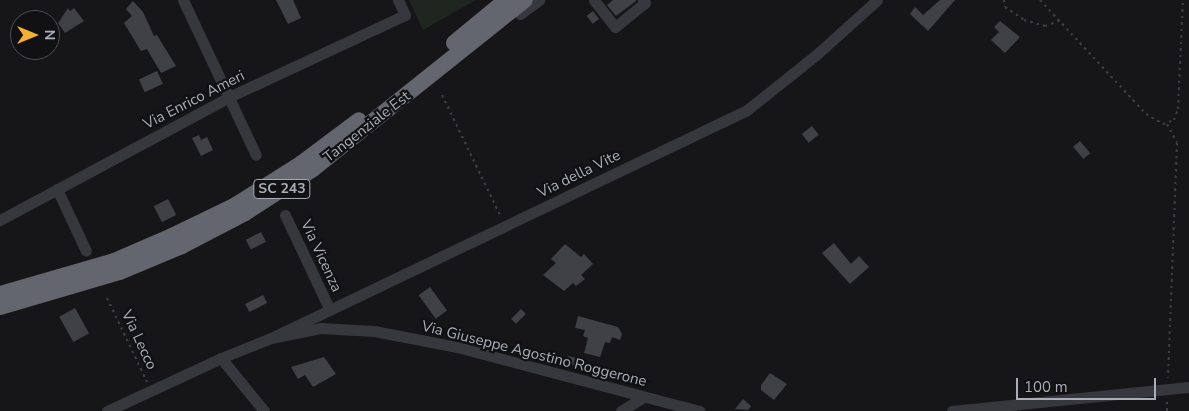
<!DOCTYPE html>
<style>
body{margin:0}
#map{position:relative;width:1189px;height:411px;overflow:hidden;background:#161618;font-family:"Nunito Sans",sans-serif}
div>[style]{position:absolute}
.green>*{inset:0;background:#1e261f}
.building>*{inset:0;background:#404145;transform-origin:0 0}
.path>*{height:2px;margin-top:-1px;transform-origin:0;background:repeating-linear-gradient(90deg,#3d3f44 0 2.5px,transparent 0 6.5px)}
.minor>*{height:11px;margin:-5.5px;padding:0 5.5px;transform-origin:5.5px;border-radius:5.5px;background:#37383d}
.highway>*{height:16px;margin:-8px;padding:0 8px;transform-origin:8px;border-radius:8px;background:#63666e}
span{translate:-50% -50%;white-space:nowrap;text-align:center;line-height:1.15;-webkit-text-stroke:4.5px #111113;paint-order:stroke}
.shield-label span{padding:1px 4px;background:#111113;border:1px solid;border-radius:4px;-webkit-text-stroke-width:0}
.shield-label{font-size:14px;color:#a8adb8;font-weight:700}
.street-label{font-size:15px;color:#a8adb8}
.north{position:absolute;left:10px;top:10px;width:50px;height:50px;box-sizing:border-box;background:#111113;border:1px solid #4d4f55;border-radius:50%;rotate:90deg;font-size:14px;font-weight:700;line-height:20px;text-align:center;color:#a8adb8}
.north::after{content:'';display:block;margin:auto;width:18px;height:22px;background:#f2b134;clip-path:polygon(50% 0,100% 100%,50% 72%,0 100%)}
.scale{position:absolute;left:1016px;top:378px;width:140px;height:22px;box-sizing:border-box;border:2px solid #a8adb8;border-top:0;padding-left:6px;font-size:15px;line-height:18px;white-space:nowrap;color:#a8adb8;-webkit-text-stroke:4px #111113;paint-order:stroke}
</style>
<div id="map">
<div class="green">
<div style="clip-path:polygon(409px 0,476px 0,423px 30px)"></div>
</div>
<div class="building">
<div style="clip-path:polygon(276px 0,293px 0,301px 18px,288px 24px)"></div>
<div style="clip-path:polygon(613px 0,636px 0,636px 1px,616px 16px,607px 5px)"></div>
<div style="clip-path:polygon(940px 0,955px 0,928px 31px,910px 14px,915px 7px,923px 15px)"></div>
<div style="clip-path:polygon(133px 1px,143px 12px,154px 36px,157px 35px,176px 66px,161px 73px,147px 49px,141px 51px,124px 23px,132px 16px,126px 9px)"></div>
<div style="clip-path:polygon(68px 8px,70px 11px,74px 8px,84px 21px,65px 33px,58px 23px)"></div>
<div style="left:593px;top:11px;width:10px;height:8px;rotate:53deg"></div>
<div style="clip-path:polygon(1000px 21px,1020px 37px,1005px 53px,991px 40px,999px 32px,994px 27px)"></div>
<div style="left:157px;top:71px;width:14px;height:20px;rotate:65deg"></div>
<div style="left:812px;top:126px;width:11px;height:13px;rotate:52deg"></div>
<div style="clip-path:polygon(199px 135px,201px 140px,207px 137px,213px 150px,201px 156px,192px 138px)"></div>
<div style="left:1080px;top:141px;width:16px;height:9px;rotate:50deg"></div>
<div style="left:168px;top:199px;width:18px;height:16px;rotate:63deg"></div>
<div style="left:261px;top:232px;width:11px;height:17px;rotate:63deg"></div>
<div style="clip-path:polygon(834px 243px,851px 264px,859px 256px,869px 267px,850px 284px,822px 253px)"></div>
<div style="clip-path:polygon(565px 244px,581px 257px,584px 254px,593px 264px,581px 275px,585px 279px,576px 286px,573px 283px,564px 291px,543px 275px,556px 263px,551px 259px)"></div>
<div style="left:430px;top:287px;width:29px;height:14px;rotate:54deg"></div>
<div style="left:263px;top:295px;width:9px;height:20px;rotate:63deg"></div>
<div style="left:75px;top:308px;width:29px;height:18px;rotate:61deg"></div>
<div style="left:521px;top:309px;width:7px;height:14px;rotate:45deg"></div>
<div style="clip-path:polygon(578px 316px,618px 327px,622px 334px,620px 340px,612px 337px,610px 343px,605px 342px,600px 357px,584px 353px,588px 338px,583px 336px,585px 330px,575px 328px)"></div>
<div style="left:568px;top:356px;width:13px;height:8px;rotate:13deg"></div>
<div style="clip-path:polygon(324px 357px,336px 374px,313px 387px,305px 375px,298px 379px,291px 367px)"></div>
<div style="left:599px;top:367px;width:12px;height:8px;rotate:14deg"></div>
<div style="clip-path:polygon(770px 373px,787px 384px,774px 400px,761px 390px,761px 385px)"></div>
<div style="clip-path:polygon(743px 399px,751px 406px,748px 410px,735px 409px)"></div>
</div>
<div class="path">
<div style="left:1004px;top:0;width:7px;rotate:82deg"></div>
<div style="left:1005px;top:7px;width:23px;rotate:34deg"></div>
<div style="left:1024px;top:20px;width:22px;rotate:16deg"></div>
<div style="left:1045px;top:26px;width:15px;rotate:-20deg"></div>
<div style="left:1040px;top:0;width:156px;rotate:47.1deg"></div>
<div style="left:1146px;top:114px;width:20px;rotate:30deg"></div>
<div style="left:1163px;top:124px;width:12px;rotate:-20deg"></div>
<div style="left:1174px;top:120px;width:12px;rotate:-70deg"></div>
<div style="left:1178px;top:109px;width:109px;rotate:-87.4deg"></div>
<div style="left:442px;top:95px;width:136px;rotate:64.2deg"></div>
<div style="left:1167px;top:124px;width:21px;rotate:62deg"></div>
<div style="left:1177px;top:143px;width:235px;rotate:92.2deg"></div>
<div style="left:107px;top:298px;width:93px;rotate:64.5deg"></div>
<div style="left:1167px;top:411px;width:13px;rotate:-90deg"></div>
</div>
<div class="minor">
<div style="left:183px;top:0;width:171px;rotate:64.8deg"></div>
<div style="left:594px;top:0;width:34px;rotate:52deg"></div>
<div style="left:615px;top:27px;width:38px;rotate:-39deg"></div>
<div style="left:645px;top:3px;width:4px;rotate:-124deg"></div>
<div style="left:520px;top:14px;width:24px;rotate:-36deg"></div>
<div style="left:57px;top:189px;width:68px;rotate:64.9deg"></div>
<div style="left:285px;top:215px;width:105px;rotate:64.7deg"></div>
<div style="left:0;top:220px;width:260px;rotate:-28.2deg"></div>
<div style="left:229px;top:97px;width:194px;rotate:-25deg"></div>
<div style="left:405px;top:15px;width:17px;rotate:-115deg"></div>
<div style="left:271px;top:338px;width:528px;rotate:-25.59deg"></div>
<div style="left:747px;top:110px;width:88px;rotate:-38.6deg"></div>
<div style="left:816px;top:55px;width:82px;rotate:-42deg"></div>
<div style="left:221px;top:358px;width:68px;rotate:50.9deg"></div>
<div style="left:107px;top:411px;width:126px;rotate:-24.9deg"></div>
<div style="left:221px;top:358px;width:54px;rotate:-21.8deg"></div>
<div style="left:271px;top:338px;width:50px;rotate:-11.5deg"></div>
<div style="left:320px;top:328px;width:54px;rotate:3.2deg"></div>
<div style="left:374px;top:331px;width:85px;rotate:10.9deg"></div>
<div style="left:457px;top:347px;width:251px;rotate:14.8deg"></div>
<div style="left:621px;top:411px;width:26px;rotate:-32deg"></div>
<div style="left:952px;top:411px;width:238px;rotate:-5.8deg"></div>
</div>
<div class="highway">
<div style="left:454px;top:43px;width:67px;rotate:-39.6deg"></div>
<div style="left:0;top:294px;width:119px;rotate:-16.1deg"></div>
<div style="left:114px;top:261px;width:63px;rotate:-23.3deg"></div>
<div style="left:172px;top:236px;width:69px;rotate:-25.8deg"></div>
<div style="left:234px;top:206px;width:80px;rotate:-32.3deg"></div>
<div style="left:302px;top:163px;width:71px;rotate:-37deg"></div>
<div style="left:0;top:307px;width:125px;rotate:-16.3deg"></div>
<div style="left:120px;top:272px;width:67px;rotate:-22.8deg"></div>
<div style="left:182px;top:246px;width:71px;rotate:-27.6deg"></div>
<div style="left:245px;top:213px;width:81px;rotate:-32.9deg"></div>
<div style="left:313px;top:169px;width:271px;rotate:-38.6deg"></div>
</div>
<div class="shield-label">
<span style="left:282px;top:189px">SC 243</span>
</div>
<div class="street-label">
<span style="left:194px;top:100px;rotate:-27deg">Via Enrico Ameri</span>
<span style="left:367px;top:127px;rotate:-38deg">Tangenziale Est</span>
<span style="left:579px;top:174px;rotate:-26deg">Via della Vite</span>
<span style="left:321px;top:256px;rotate:65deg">Via Vicenza</span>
<span style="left:139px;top:340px;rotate:65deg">Via Lecco</span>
<span style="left:534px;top:354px;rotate:14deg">Via Giuseppe Agostino Roggerone</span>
</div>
<div class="north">N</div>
<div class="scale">100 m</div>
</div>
